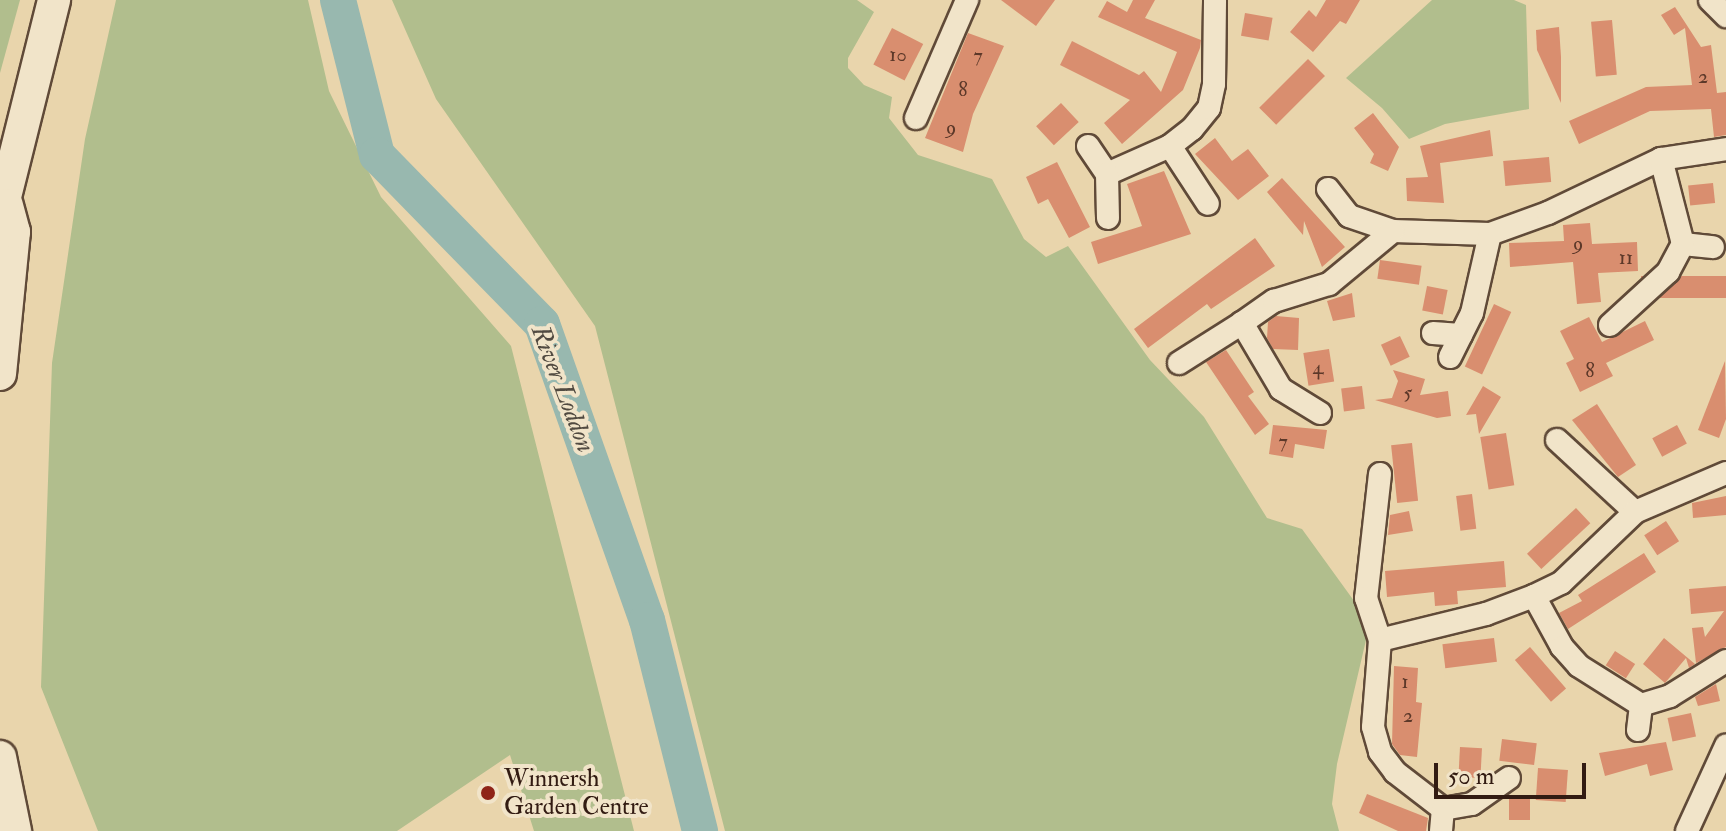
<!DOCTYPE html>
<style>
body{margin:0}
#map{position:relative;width:1726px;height:831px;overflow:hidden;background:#e9d5ac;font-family:"IM FELL Double Pica",serif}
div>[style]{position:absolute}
.green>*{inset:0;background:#b1be8d}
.river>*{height:36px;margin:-18px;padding:0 18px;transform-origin:18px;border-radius:18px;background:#98b8af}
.building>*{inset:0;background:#d98e6f;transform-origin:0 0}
.roads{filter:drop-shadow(2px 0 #604a38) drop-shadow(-2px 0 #604a38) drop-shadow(0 2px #604a38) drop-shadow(0 -2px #604a38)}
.minor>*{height:22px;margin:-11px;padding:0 11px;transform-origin:11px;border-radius:11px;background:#f1e4c9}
.secondary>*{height:32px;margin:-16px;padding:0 16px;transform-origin:16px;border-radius:16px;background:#f1e4c9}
.dots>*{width:22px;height:22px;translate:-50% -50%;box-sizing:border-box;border:4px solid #f1e4c9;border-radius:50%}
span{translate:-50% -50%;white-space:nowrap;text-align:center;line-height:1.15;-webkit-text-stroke:8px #f1e4c9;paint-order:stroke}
.number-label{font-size:20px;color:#5c3829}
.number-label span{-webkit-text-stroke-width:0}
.poi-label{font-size:24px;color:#321b12}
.left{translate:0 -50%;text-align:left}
.water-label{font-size:26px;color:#514a41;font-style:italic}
.scale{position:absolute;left:1434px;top:763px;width:152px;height:36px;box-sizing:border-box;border:4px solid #321b12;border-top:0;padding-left:10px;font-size:24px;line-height:28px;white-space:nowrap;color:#321b12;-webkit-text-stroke:6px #f1e4c9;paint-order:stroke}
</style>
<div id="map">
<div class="green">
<div style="clip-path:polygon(0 0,20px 0,0 73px)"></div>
<div style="clip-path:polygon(116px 0,308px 0,329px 91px,381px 197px,511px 346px,634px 831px,534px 831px,510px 755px,397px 831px,98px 831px,41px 687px,52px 363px,85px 139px)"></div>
<div style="clip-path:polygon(392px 0,857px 0,874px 12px,848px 58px,848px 68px,864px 85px,892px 97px,889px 118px,918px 155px,992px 179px,1024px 239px,1046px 257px,1068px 246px,1150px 360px,1204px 417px,1267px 518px,1302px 529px,1370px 623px,1337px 764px,1332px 804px,1339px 831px,725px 831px,595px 326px,436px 99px)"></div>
<div style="clip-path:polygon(1432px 0,1514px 0,1526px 5px,1529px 109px,1445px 124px,1409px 139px,1382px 108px,1346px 78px)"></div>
</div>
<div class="river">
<div style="left:338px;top:0;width:160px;rotate:75.9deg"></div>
<div style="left:377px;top:155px;width:236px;rotate:45.7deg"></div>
<div style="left:542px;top:324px;width:314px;rotate:70.5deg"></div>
<div style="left:647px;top:620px;width:218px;rotate:75.9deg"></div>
</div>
<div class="building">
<div style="clip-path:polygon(1001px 0,1055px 0,1036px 26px)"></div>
<div style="clip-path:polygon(1133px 0,1155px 0,1145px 18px,1201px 40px,1200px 48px,1183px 90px,1122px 144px,1104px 123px,1130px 100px,1060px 65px,1072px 41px,1139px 75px,1144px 71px,1161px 92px,1177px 52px,1098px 17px,1107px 1px,1127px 12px)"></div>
<div style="clip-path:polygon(1326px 0,1360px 0,1346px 24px,1340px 21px,1313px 52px,1290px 32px,1309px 10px,1316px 17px)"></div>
<div style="clip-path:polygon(1675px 7px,1701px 47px,1711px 45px,1717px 93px,1726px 92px,1726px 135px,1714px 137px,1711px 109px,1650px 111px,1579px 144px,1569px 121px,1646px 87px,1692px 85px,1685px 28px,1674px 35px,1661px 15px)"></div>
<div style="left:1245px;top:13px;width:28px;height:23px;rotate:10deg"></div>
<div style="left:1612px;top:20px;width:55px;height:21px;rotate:85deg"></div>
<div style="clip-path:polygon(1559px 27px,1561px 57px,1561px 103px,1537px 50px,1536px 30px)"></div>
<div style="left:892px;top:28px;width:35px;height:41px;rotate:27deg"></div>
<div style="clip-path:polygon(968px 33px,1004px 46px,973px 114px,963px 152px,925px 138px)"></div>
<div style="left:1308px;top:59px;width:24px;height:69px;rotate:45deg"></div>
<div style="left:1061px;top:103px;width:26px;height:34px;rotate:47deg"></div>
<div style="clip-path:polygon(1373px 113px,1399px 147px,1388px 171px,1370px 163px,1374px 154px,1354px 128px)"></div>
<div style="clip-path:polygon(1490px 130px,1493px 156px,1440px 163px,1444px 203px,1407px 201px,1406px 178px,1428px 177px,1420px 146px)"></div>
<div style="clip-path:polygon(1215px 138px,1232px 161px,1248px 149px,1269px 176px,1238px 200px,1195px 154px)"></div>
<div style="left:1549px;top:157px;width:25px;height:46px;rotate:85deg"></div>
<div style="clip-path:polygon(1057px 162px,1090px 227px,1069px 238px,1048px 199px,1038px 204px,1026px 177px)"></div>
<div style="clip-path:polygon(1164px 171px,1191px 234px,1098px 264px,1091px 242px,1142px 226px,1127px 184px)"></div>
<div style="clip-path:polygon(1282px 178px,1345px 247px,1322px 267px,1304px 221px,1303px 235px,1267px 192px)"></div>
<div style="left:1713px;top:183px;width:20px;height:25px;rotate:84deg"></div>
<div style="clip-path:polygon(1590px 223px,1592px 244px,1637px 242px,1638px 271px,1598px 273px,1601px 302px,1577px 304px,1573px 262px,1510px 267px,1509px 243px,1564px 241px,1563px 225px)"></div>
<div style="clip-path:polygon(1255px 238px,1275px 266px,1211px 309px,1207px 304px,1148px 348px,1134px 329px)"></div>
<div style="left:1380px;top:260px;width:42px;height:19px;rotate:8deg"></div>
<div style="left:1726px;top:276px;width:22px;height:85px;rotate:90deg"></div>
<div style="left:1427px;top:286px;width:21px;height:25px;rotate:11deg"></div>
<div style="clip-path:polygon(1352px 293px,1355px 317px,1333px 321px,1327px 301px)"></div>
<div style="left:1494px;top:304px;width:19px;height:69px;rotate:25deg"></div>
<div style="clip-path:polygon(1276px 316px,1299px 318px,1298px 350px,1273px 349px,1267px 338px,1268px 322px)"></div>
<div style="clip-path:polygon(1589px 317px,1602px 342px,1645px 321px,1654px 340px,1606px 363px,1613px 376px,1580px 392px,1566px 363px,1574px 359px,1560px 331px)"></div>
<div style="left:1400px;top:336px;width:23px;height:21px;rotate:65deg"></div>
<div style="left:1329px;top:349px;width:33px;height:26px;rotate:81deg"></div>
<div style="clip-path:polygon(1226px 350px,1254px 392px,1248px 396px,1269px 424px,1255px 435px,1206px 362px)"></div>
<div style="clip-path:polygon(1725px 361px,1726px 419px,1719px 438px,1698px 430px)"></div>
<div style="clip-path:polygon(1393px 370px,1425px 379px,1420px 395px,1448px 391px,1451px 416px,1437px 418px,1375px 400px,1392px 398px,1398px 381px)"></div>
<div style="left:1362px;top:386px;width:23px;height:21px;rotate:83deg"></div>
<div style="clip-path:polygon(1483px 386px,1501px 397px,1479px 434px,1476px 414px,1466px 415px)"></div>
<div style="clip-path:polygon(1597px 404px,1636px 465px,1618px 477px,1572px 420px)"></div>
<div style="clip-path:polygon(1273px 425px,1327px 430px,1324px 449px,1295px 444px,1293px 458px,1269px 454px)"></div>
<div style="left:1677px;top:425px;width:21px;height:28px;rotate:62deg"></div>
<div style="left:1506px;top:433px;width:53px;height:26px;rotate:81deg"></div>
<div style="left:1412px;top:443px;width:58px;height:21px;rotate:84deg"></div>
<div style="left:1472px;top:494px;width:35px;height:16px;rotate:83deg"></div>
<div style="clip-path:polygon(1726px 496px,1726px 515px,1693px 518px,1692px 503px)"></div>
<div style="left:1576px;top:508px;width:21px;height:67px;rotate:47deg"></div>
<div style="clip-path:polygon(1409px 511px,1413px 531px,1388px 535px,1390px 515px)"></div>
<div style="left:1666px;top:521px;width:24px;height:26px;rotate:57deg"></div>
<div style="clip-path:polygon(1644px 553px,1656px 572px,1568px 629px,1559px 613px,1582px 601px,1578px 595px)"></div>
<div style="clip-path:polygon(1504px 561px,1506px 587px,1457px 591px,1458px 604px,1435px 606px,1434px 592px,1387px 597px,1385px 571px)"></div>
<div style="clip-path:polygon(1726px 586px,1726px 647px,1696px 663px,1692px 628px,1703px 627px,1705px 637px,1724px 611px,1691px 614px,1689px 589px)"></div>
<div style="left:1494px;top:638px;width:24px;height:52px;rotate:83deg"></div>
<div style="clip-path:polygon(1664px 638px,1695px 664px,1689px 668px,1686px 658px,1665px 683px,1643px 664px)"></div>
<div style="left:1530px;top:647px;width:55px;height:20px;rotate:49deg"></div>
<div style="left:1615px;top:651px;width:24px;height:17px;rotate:33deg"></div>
<div style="clip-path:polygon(1394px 666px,1418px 668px,1416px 702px,1422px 703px,1417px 757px,1400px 755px,1392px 744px)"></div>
<div style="clip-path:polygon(1716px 684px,1720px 701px,1698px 706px,1695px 697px)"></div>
<div style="left:1691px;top:713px;width:24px;height:24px;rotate:78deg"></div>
<div style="left:1502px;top:739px;width:35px;height:22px;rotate:7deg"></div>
<div style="clip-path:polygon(1666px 742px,1673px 770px,1650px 776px,1647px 764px,1605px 776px,1599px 753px)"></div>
<div style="left:1460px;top:747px;width:22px;height:30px;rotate:3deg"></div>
<div style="left:1538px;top:768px;width:30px;height:32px;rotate:4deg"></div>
<div style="clip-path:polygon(1367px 794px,1428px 818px,1426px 831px,1398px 831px,1359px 813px)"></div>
<div style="left:1509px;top:799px;width:21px;height:21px"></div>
</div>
<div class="roads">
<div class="minor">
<div style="left:1710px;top:0;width:23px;rotate:45deg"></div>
<div style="left:916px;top:118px;width:129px;rotate:-66.6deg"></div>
<div style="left:1088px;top:146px;width:34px;rotate:56deg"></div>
<div style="left:1107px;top:174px;width:69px;rotate:-24deg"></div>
<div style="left:1170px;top:146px;width:28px;rotate:-38deg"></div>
<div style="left:1192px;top:129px;width:27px;rotate:-51deg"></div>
<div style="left:1209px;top:108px;width:25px;rotate:-78deg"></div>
<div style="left:1214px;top:84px;width:84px;rotate:-89.3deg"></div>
<div style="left:1170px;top:146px;width:69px;rotate:56.8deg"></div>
<div style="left:1107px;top:174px;width:44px;rotate:88.7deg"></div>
<div style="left:1328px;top:189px;width:34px;rotate:52deg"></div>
<div style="left:1349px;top:216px;width:46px;rotate:18.8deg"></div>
<div style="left:1393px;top:231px;width:97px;rotate:1.8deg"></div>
<div style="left:1490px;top:234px;width:62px;rotate:-19.9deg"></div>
<div style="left:1548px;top:213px;width:125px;rotate:-25.5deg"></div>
<div style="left:1661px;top:159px;width:66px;rotate:-8.7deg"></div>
<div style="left:1683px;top:244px;width:30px;rotate:6deg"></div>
<div style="left:1610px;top:325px;width:79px;rotate:-42.4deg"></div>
<div style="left:1668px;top:272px;width:32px;rotate:-62deg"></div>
<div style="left:1683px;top:244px;width:88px;rotate:-104.5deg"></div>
<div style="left:1433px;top:333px;width:28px;rotate:4deg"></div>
<div style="left:1450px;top:357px;width:49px;rotate:-63.4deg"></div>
<div style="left:1472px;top:313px;width:81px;rotate:-77.2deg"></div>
<div style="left:1179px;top:363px;width:75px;rotate:-32.4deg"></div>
<div style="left:1320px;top:413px;width:46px;rotate:-148.4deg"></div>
<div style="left:1281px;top:389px;width:77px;rotate:-120.6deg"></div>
<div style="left:1242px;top:323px;width:39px;rotate:-35deg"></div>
<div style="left:1274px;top:301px;width:58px;rotate:-17.2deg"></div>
<div style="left:1329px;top:284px;width:83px;rotate:-39.6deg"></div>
<div style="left:1557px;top:440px;width:106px;rotate:42.7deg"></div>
<div style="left:1380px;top:474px;width:125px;rotate:96.4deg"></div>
<div style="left:1366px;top:598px;width:44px;rotate:71.6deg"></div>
<div style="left:1380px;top:640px;width:109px;rotate:-13.8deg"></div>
<div style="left:1486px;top:614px;width:51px;rotate:-20.6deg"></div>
<div style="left:1534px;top:596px;width:30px;rotate:-26deg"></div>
<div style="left:1561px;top:583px;width:103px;rotate:-43.8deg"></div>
<div style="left:1635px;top:512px;width:99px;rotate:-23.2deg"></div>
<div style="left:1534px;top:596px;width:58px;rotate:61.2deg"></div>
<div style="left:1562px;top:647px;width:25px;rotate:48deg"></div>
<div style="left:1579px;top:666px;width:73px;rotate:32.2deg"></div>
<div style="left:1641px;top:705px;width:30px;rotate:-17deg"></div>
<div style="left:1670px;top:696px;width:66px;rotate:-32deg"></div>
<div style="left:1380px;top:640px;width:87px;rotate:94.6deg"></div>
<div style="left:1373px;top:727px;width:26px;rotate:74deg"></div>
<div style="left:1380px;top:752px;width:25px;rotate:53deg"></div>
<div style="left:1395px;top:772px;width:61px;rotate:37.6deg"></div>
<div style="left:1443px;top:809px;width:29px;rotate:-10deg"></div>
<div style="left:1472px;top:804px;width:45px;rotate:-35.1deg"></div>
<div style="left:1638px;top:730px;width:25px;rotate:-83deg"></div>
<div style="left:1441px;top:831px;width:22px;rotate:-85deg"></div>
<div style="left:1687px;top:831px;width:94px;rotate:-65.4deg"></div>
</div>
<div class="secondary">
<div style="left:0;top:217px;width:224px;rotate:-76deg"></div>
<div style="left:0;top:374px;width:143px;rotate:-84.4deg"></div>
<div style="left:14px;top:232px;width:28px;rotate:-105deg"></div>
<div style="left:0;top:757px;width:76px;rotate:78.5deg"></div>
</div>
</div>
<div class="dots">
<div style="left:488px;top:793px;background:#8f2418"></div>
</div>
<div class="number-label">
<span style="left:898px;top:54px">10</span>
<span style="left:978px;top:55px">7</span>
<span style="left:1703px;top:76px">2</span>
<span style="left:963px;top:89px">8</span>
<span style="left:951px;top:127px">9</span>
<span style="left:1578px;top:243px">9</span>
<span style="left:1626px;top:257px">11</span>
<span style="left:1318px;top:367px">4</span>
<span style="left:1590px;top:370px">8</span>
<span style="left:1408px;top:392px">5</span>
<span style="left:1283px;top:441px">7</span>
<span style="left:1405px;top:681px">1</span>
<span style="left:1408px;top:715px">2</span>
</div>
<div class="poi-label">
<span class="left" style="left:504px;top:793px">Winnersh<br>Garden Centre</span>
</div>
<div class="water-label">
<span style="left:562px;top:389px;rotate:69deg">River Loddon</span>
</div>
<div class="scale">50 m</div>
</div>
